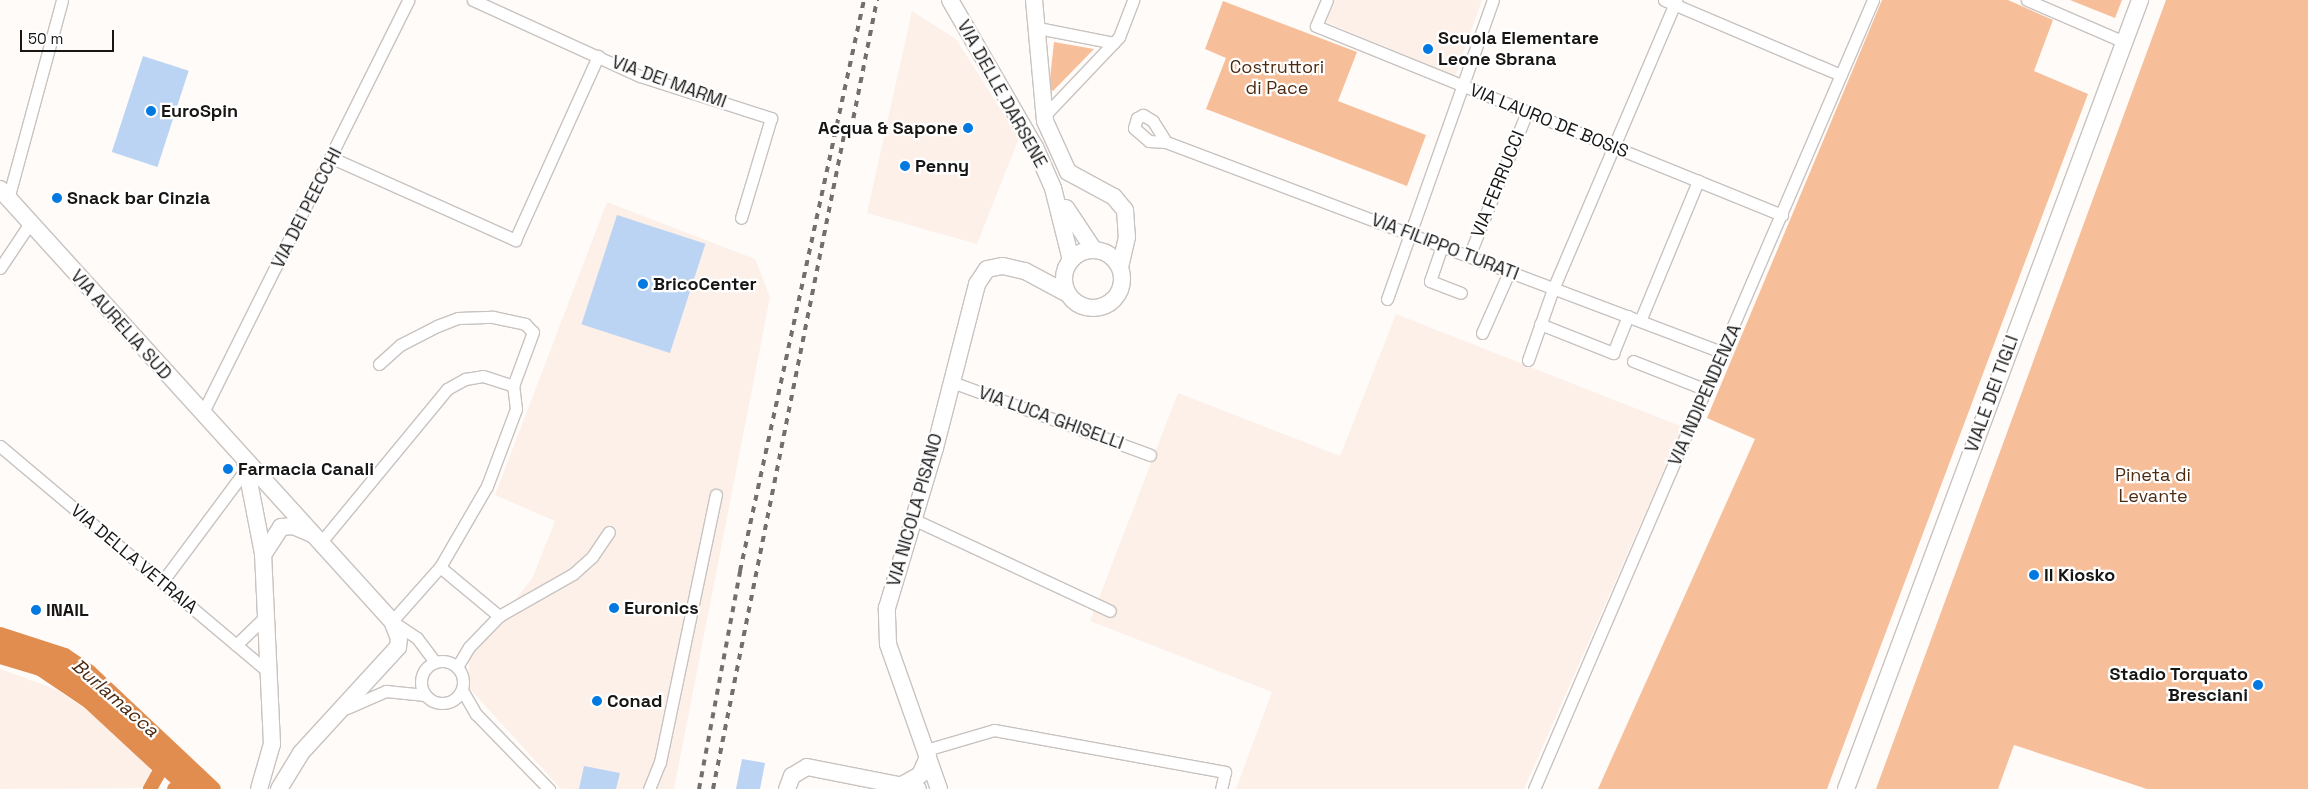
<!DOCTYPE html>
<style>
body{margin:0}
#map{position:relative;width:2308px;height:789px;overflow:hidden;background:#fffbf9;font-family:"Space Grotesk",sans-serif}
div>[style]{position:absolute}
.built>*{inset:0;background:#fcf0e9}
.green>*{inset:0;background:#f6bf9a}
.canal>*{height:14px;margin:-7px;padding:0 7px;transform-origin:7px;border-radius:7px;background:#e18d50}
.river>*{height:22px;margin:-11px;padding:0 11px;transform-origin:11px;border-radius:11px;background:#e18d50}
.building>*{inset:0;background:#bbd4f3;transform-origin:0 0}
.roads{filter:drop-shadow(1px 0 #c8c3c0) drop-shadow(-1px 0 #c8c3c0) drop-shadow(0 1px #c8c3c0) drop-shadow(0 -1px #c8c3c0)}
.street>*{height:11px;margin:-5.5px;padding:0 5.5px;transform-origin:5.5px;border-radius:5.5px;background:#fff}
.street>.ring{margin:-5.5px;padding:0;box-sizing:content-box;background:none;border:11px solid #fff;border-radius:50%}
.secondary>*{height:16px;margin:-8px;padding:0 8px;transform-origin:8px;border-radius:8px;background:#fff}
.secondary>.ring{margin:-8px;padding:0;box-sizing:content-box;background:none;border:16px solid #fff;border-radius:50%}
.rail>*{height:4px;margin-top:-2px;transform-origin:0;background:repeating-linear-gradient(90deg,#726f6e 0 6px,transparent 0 12px)}
.dots>*{width:14px;height:14px;translate:-50% -50%;box-sizing:border-box;border:2px solid #fff;border-radius:50%}
span{translate:-50% -50%;white-space:nowrap;text-align:center;line-height:1.15;-webkit-text-stroke:4.5px #fff;paint-order:stroke}
.poi-label{font-size:18px;color:#171615;font-weight:700}
.left{translate:0 -50%;text-align:left}
.right{translate:-100% -50%;text-align:right}
.park-label{font-size:18px;color:#4d2b11}
.street-label{font-size:18px;color:#171615}
.water-label{font-size:19px;color:#4a280f;font-style:italic}
.scale{position:absolute;left:20px;top:30px;width:94px;height:22px;box-sizing:border-box;border:2px solid #171615;border-top:0;padding-left:6px;font-size:15px;line-height:18px;white-space:nowrap;color:#171615;-webkit-text-stroke:4px #fff;paint-order:stroke}
</style>
<div id="map">
<div class="built">
<div style="clip-path:polygon(1336px 0,1482px 0,1455px 76px,1326px 22px)"></div>
<div style="clip-path:polygon(912px 11px,956px 39px,1019px 138px,977px 244px,867px 213px)"></div>
<div style="clip-path:polygon(607px 202px,755px 259px,770px 297px,674px 789px,561px 789px,469px 688px,469px 656px,532px 579px,555px 521px,495px 495px)"></div>
<div style="clip-path:polygon(1396px 314px,1683px 427px,1524px 789px,1236px 789px,1272px 692px,1090px 621px,1178px 393px,1340px 456px)"></div>
<div style="clip-path:polygon(0 669px,55px 689px,90px 712px,148px 762px,152px 775px,146px 788px,0 789px)"></div>
</div>
<div class="green">
<div style="clip-path:polygon(1882px 0,2008px 0,2053px 20px,2034px 71px,2088px 94px,1827px 789px,1598px 789px,1755px 439px,1707px 418px)"></div>
<div style="clip-path:polygon(2070px 0,2122px 0,2115px 18px)"></div>
<div style="clip-path:polygon(2166px 0,2308px 0,2308px 789px,2147px 789px,2014px 745px,1998px 789px,1876px 789px)"></div>
<div style="clip-path:polygon(1223px 1px,1357px 52px,1338px 101px,1426px 135px,1407px 186px,1206px 109px,1226px 58px,1205px 49px)"></div>
<div style="clip-path:polygon(1054px 42px,1094px 49px,1053px 91px,1049px 88px)"></div>
</div>
<div class="canal">
<div style="left:0;top:634px;width:68px;rotate:17.9deg"></div>
<div style="left:65px;top:655px;width:30px;rotate:34deg"></div>
<div style="left:90px;top:672px;width:170px;rotate:43.3deg"></div>
<div style="left:0;top:657px;width:42px;rotate:16.7deg"></div>
<div style="left:40px;top:669px;width:59px;rotate:34deg"></div>
<div style="left:89px;top:702px;width:98px;rotate:42.9deg"></div>
<div style="left:161px;top:769px;width:23px;rotate:119deg"></div>
<div style="left:174px;top:789px;width:5px"></div>
</div>
<div class="river">
<div style="left:0;top:649px;width:59px;rotate:16.6deg"></div>
<div style="left:57px;top:666px;width:184px;rotate:41.9deg"></div>
</div>
<div class="building">
<div style="left:143px;top:56px;width:48px;height:101px;rotate:18deg"></div>
<div style="left:617px;top:215px;width:93px;height:115px;rotate:18deg"></div>
<div style="clip-path:polygon(742px 759px,765px 763px,760px 789px,736px 789px)"></div>
<div style="clip-path:polygon(584px 766px,620px 773px,616px 789px,579px 789px)"></div>
</div>
<div class="roads">
<div class="street">
<div style="left:473px;top:0;width:183px;rotate:24.5deg"></div>
<div style="left:640px;top:76px;width:138px;rotate:17.8deg"></div>
<div style="left:771px;top:118px;width:104px;rotate:106.7deg"></div>
<div style="left:1327px;top:0;width:28px;rotate:113deg"></div>
<div style="left:1316px;top:26px;width:503px;rotate:22.08deg"></div>
<div style="left:1664px;top:0;width:192px;rotate:23deg"></div>
<div style="left:2027px;top:0;width:106px;rotate:23.4deg"></div>
<div style="left:1038px;top:28px;width:77px;rotate:11.2deg"></div>
<div style="left:1044px;top:116px;width:109px;rotate:-46.5deg"></div>
<div style="left:1119px;top:37px;width:40px;rotate:-69deg"></div>
<div style="left:1166px;top:142px;width:25px;rotate:-122deg"></div>
<div style="left:1153px;top:121px;width:12px;rotate:-149deg"></div>
<div style="left:1143px;top:115px;width:7px;rotate:153deg"></div>
<div style="left:1137px;top:118px;width:10px;rotate:107deg"></div>
<div style="left:1134px;top:128px;width:20px;rotate:41deg"></div>
<div style="left:1149px;top:141px;width:17px;rotate:3deg"></div>
<div style="left:1166px;top:142px;width:597px;rotate:20.71deg"></div>
<div style="left:332px;top:158px;width:201px;rotate:24.1deg"></div>
<div style="left:515px;top:240px;width:202px;rotate:-65.7deg"></div>
<div style="left:8px;top:199px;width:206px;rotate:-74.8deg"></div>
<div style="left:1442px;top:246px;width:37px;rotate:109deg"></div>
<div style="left:1430px;top:281px;width:33px;rotate:21deg"></div>
<div style="left:1469px;top:256px;width:155px;rotate:-68.1deg"></div>
<div style="left:0;top:268px;width:54px;rotate:-56.3deg"></div>
<div style="left:1387px;top:299px;width:317px;rotate:-70.5deg"></div>
<div style="left:1640px;top:321px;width:152px;rotate:-67.5deg"></div>
<div style="left:1540px;top:324px;width:79px;rotate:21.7deg"></div>
<div style="left:1613px;top:353px;width:40px;rotate:-68deg"></div>
<div style="left:1482px;top:333px;width:67px;rotate:-66.1deg"></div>
<div style="left:1528px;top:360px;width:75px;rotate:-70.6deg"></div>
<div style="left:1553px;top:289px;width:314px;rotate:-66.9deg"></div>
<div style="left:1633px;top:361px;width:79px;rotate:21.4deg"></div>
<div style="left:379px;top:364px;width:28px;rotate:-42deg"></div>
<div style="left:400px;top:345px;width:42px;rotate:-27.2deg"></div>
<div style="left:437px;top:326px;width:22px;rotate:-21deg"></div>
<div style="left:458px;top:318px;width:35px;rotate:-2deg"></div>
<div style="left:493px;top:317px;width:33px;rotate:12deg"></div>
<div style="left:525px;top:324px;width:11px;rotate:45deg"></div>
<div style="left:533px;top:332px;width:58px;rotate:110.3deg"></div>
<div style="left:952px;top:382px;width:211px;rotate:20.2deg"></div>
<div style="left:202px;top:414px;width:462px;rotate:-63.5deg"></div>
<div style="left:0;top:446px;width:351px;rotate:40.1deg"></div>
<div style="left:913px;top:519px;width:217px;rotate:25deg"></div>
<div style="left:321px;top:542px;width:198px;rotate:-50.5deg"></div>
<div style="left:447px;top:389px;width:21px;rotate:-29deg"></div>
<div style="left:465px;top:379px;width:18px;rotate:-9deg"></div>
<div style="left:483px;top:376px;width:32px;rotate:18deg"></div>
<div style="left:440px;top:567px;width:77px;rotate:39.7deg"></div>
<div style="left:162px;top:582px;width:142px;rotate:-53.3deg"></div>
<div style="left:236px;top:645px;width:42px;rotate:-44deg"></div>
<div class="ring" style="left:421px;top:661px;width:31px;height:31px"></div>
<div style="left:435px;top:662px;width:30px;rotate:-127deg"></div>
<div style="left:417px;top:638px;width:30px;rotate:-146deg"></div>
<div style="left:392px;top:621px;width:72px;rotate:-48.4deg"></div>
<div style="left:440px;top:567px;width:94px;rotate:-59.9deg"></div>
<div style="left:487px;top:486px;width:82px;rotate:-69.4deg"></div>
<div style="left:516px;top:409px;width:23px;rotate:-97deg"></div>
<div style="left:457px;top:667px;width:23px;rotate:-59deg"></div>
<div style="left:469px;top:647px;width:43px;rotate:-45.9deg"></div>
<div style="left:499px;top:616px;width:85px;rotate:-29.6deg"></div>
<div style="left:573px;top:574px;width:25px;rotate:-42deg"></div>
<div style="left:592px;top:557px;width:30px;rotate:-56deg"></div>
<div style="left:462px;top:690px;width:28px;rotate:60deg"></div>
<div style="left:476px;top:714px;width:105px;rotate:45.8deg"></div>
<div style="left:347px;top:708px;width:43px;rotate:-23.6deg"></div>
<div style="left:386px;top:691px;width:39px;rotate:6deg"></div>
<div style="left:926px;top:750px;width:71px;rotate:-16.4deg"></div>
<div style="left:994px;top:730px;width:235px;rotate:10.3deg"></div>
<div style="left:1225px;top:772px;width:17px;rotate:103deg"></div>
<div style="left:649px;top:789px;width:29px;rotate:-68deg"></div>
<div style="left:660px;top:762px;width:273px;rotate:-78.2deg"></div>
<div style="left:1534px;top:789px;width:859px;rotate:-66.75deg"></div>
</div>
<div class="secondary">
<div style="left:950px;top:0;width:170px;rotate:60deg"></div>
<div style="left:1035px;top:147px;width:45px;rotate:66.3deg"></div>
<div style="left:1053px;top:188px;width:74px;rotate:76deg"></div>
<div style="left:1034px;top:0;width:121px;rotate:84.8deg"></div>
<div style="left:1045px;top:121px;width:56px;rotate:65.7deg"></div>
<div style="left:1068px;top:172px;width:52px;rotate:28.5deg"></div>
<div style="left:1114px;top:197px;width:17px;rotate:50deg"></div>
<div style="left:1125px;top:210px;width:27px;rotate:86deg"></div>
<div style="left:1127px;top:237px;width:31px;rotate:103deg"></div>
<div style="left:0;top:189px;width:583px;rotate:47.78deg"></div>
<div style="left:392px;top:621px;width:18px;rotate:68deg"></div>
<div style="left:399px;top:638px;width:9px;rotate:96deg"></div>
<div style="left:398px;top:647px;width:144px;rotate:132.5deg"></div>
<div style="left:301px;top:753px;width:42px;rotate:121.4deg"></div>
<div style="left:1066px;top:208px;width:50px;rotate:56.3deg"></div>
<div class="ring" style="left:1064px;top:250px;width:42px;height:42px"></div>
<div style="left:245px;top:461px;width:95px;rotate:79deg"></div>
<div style="left:902px;top:785px;width:21px;rotate:-29deg"></div>
<div style="left:920px;top:775px;width:20px;rotate:-66deg"></div>
<div style="left:259px;top:789px;width:47px;rotate:-73.9deg"></div>
<div style="left:272px;top:744px;width:189px;rotate:-92.7deg"></div>
<div style="left:263px;top:555px;width:33px;rotate:-57deg"></div>
<div style="left:281px;top:527px;width:12px;rotate:-5deg"></div>
<div style="left:293px;top:526px;width:21px;rotate:23deg"></div>
<div style="left:787px;top:789px;width:14px;rotate:-69deg"></div>
<div style="left:792px;top:776px;width:17px;rotate:-31deg"></div>
<div style="left:807px;top:767px;width:113px;rotate:11.2deg"></div>
<div style="left:939px;top:789px;width:154px;rotate:-109.4deg"></div>
<div style="left:888px;top:644px;width:36px;rotate:-92deg"></div>
<div style="left:887px;top:608px;width:167px;rotate:-73.3deg"></div>
<div style="left:935px;top:448px;width:169px;rotate:-75.6deg"></div>
<div style="left:977px;top:284px;width:18px;rotate:-56deg"></div>
<div style="left:987px;top:269px;width:16px;rotate:-11deg"></div>
<div style="left:1003px;top:266px;width:23px;rotate:13deg"></div>
<div style="left:1025px;top:271px;width:49px;rotate:28.1deg"></div>
<div style="left:1846px;top:789px;width:842px;rotate:-69.56deg"></div>
</div>
</div>
<div class="rail">
<div style="left:851px;top:130px;width:133px;rotate:-78.7deg"></div>
<div style="left:699px;top:789px;width:222px;rotate:-79.3deg"></div>
<div style="left:740px;top:571px;width:584px;rotate:-77.75deg"></div>
<div style="left:713px;top:789px;width:682px;rotate:-78.67deg"></div>
</div>
<div class="dots">
<div style="left:1428px;top:49px;background:#0179e0"></div>
<div style="left:151px;top:111px;background:#0179e0"></div>
<div style="left:968px;top:128px;background:#0179e0"></div>
<div style="left:905px;top:166px;background:#0179e0"></div>
<div style="left:57px;top:198px;background:#0179e0"></div>
<div style="left:643px;top:284px;background:#0179e0"></div>
<div style="left:228px;top:469px;background:#0179e0"></div>
<div style="left:2034px;top:575px;background:#0179e0"></div>
<div style="left:614px;top:608px;background:#0179e0"></div>
<div style="left:36px;top:610px;background:#0179e0"></div>
<div style="left:2258px;top:685px;background:#0179e0"></div>
<div style="left:597px;top:701px;background:#0179e0"></div>
</div>
<div class="poi-label">
<span class="left" style="left:1438px;top:49px">Scuola Elementare<br>Leone Sbrana</span>
<span class="left" style="left:161px;top:111px">EuroSpin</span>
<span class="right" style="left:958px;top:128px">Acqua &amp; Sapone</span>
<span class="left" style="left:915px;top:166px">Penny</span>
<span class="left" style="left:67px;top:198px">Snack bar Cinzia</span>
<span class="left" style="left:653px;top:284px">BricoCenter</span>
<span class="left" style="left:238px;top:469px">Farmacia Canali</span>
<span class="left" style="left:2044px;top:575px">Il Kiosko</span>
<span class="left" style="left:624px;top:608px">Euronics</span>
<span class="left" style="left:46px;top:610px">INAIL</span>
<span class="right" style="left:2248px;top:685px">Stadio Torquato<br>Bresciani</span>
<span class="left" style="left:607px;top:701px">Conad</span>
</div>
<div class="park-label">
<span style="left:1277px;top:78px">Costruttori<br>di Pace</span>
<span style="left:2153px;top:486px">Pineta di<br>Levante</span>
</div>
<div class="street-label">
<span style="left:669px;top:82px;rotate:20deg">VIA DEI MARMI</span>
<span style="left:1002px;top:94px;rotate:61deg">VIA DELLE DARSENE</span>
<span style="left:1549px;top:121px;rotate:22deg">VIA LAURO DE BOSIS</span>
<span style="left:1498px;top:184px;rotate:-68deg">VIA FERRUCCI</span>
<span style="left:307px;top:208px;rotate:-63deg">VIA DEI PEECCHI</span>
<span style="left:1445px;top:247px;rotate:21deg">VIA FILIPPO TURATI</span>
<span style="left:121px;top:325px;rotate:48deg">VIA AURELIA SUD</span>
<span style="left:1992px;top:394px;rotate:-70deg">VIALE DEI TIGLI</span>
<span style="left:1705px;top:395px;rotate:-66deg">VIA INDIPENDENZA</span>
<span style="left:1051px;top:418px;rotate:20deg">VIA LUCA GHISELLI</span>
<span style="left:915px;top:510px;rotate:-74deg">VIA NICOLA PISANO</span>
<span style="left:134px;top:559px;rotate:40deg">VIA DELLA VETRAIA</span>
</div>
<div class="water-label">
<span style="left:115px;top:698px;rotate:41deg">Burlamacca</span>
</div>
<div class="scale">50 m</div>
</div>
